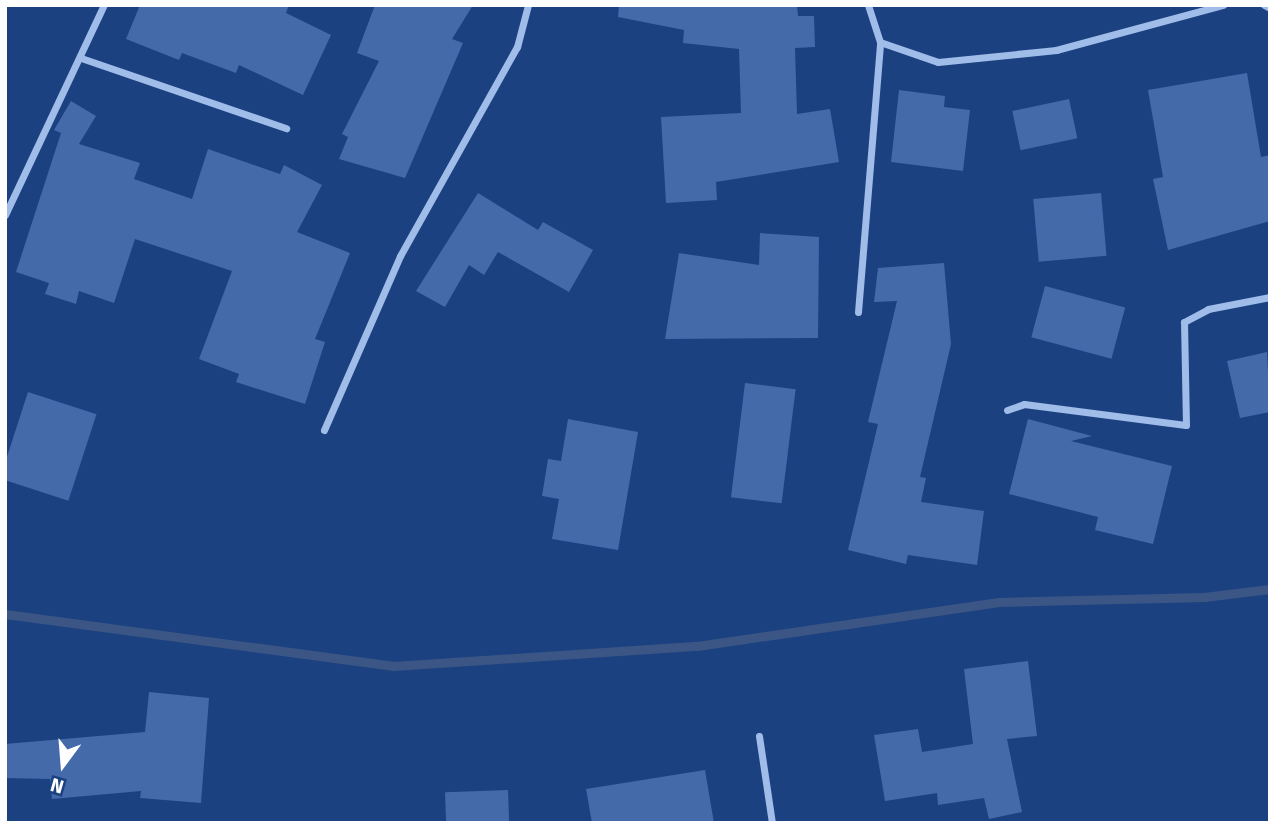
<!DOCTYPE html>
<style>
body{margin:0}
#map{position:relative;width:1275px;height:828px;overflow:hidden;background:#1c4180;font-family:"Fira Sans",sans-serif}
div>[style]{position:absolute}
.stream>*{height:9px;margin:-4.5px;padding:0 4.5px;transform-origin:4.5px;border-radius:4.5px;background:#3b5685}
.building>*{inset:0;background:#446aaa;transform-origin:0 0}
.street>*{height:7px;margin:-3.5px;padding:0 3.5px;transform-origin:3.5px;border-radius:3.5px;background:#a0bce9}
span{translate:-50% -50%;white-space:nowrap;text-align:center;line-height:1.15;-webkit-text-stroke:6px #1c4180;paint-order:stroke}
.frame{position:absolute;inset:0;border:7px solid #fff;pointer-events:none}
.north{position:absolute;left:28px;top:730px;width:70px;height:70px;-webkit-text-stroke:5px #1c4180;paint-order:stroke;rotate:196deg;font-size:19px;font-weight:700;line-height:28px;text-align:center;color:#fff}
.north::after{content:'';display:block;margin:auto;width:24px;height:32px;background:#fff;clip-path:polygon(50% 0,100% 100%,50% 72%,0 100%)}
</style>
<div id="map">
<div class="stream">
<div style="left:5px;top:614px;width:391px;rotate:7.6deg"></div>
<div style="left:393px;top:666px;width:305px;rotate:-3.8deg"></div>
<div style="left:697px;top:646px;width:305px;rotate:-8.3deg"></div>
<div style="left:999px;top:602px;width:205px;rotate:-1.4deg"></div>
<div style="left:1204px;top:597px;width:66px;rotate:-6.9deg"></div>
</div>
<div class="building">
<div style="clip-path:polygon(140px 5px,289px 5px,286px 13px,331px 35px,303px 95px,239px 65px,236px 73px,182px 53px,179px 60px,126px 39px)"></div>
<div style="clip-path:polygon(375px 5px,473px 5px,452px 39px,463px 43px,405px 178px,339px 159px,348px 137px,342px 134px,379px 61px,357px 53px)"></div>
<div style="clip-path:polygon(619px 5px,797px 5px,798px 16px,814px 16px,815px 47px,795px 48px,797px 114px,830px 109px,839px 162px,716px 182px,717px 200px,666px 203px,661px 117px,741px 113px,739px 49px,683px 43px,684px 30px,618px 17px)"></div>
<div style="clip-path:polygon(1247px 73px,1261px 157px,1270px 155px,1270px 221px,1168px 250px,1153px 179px,1163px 177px,1148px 90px)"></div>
<div style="clip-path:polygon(899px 90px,945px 96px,944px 107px,970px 110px,963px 171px,891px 162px)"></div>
<div style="left:1069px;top:99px;width:40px;height:58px;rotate:78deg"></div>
<div style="clip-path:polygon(71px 101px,96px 116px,79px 144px,140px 163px,134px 179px,192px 199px,208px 149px,280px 174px,284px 165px,322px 185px,297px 232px,350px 253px,315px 339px,325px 342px,305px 404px,236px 382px,239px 374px,199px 359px,232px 271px,135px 239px,114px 303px,79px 291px,76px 304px,45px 294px,49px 283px,16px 272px,61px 133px,54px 130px)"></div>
<div style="clip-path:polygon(478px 193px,538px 230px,543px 222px,593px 250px,569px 292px,498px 252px,484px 275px,469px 265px,445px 307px,416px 291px)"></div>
<div style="left:1101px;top:193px;width:63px;height:68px;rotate:85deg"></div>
<div style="clip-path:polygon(760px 233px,819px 237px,818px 338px,665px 339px,679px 253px,759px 265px)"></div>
<div style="clip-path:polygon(944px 263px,951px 344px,920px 477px,926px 478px,921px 502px,984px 511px,977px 565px,908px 555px,906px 564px,848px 550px,878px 424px,868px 422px,897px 301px,874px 302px,878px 268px)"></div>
<div style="left:1045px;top:286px;width:83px;height:53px;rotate:15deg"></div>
<div style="clip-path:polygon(1267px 352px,1270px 412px,1240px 418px,1227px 361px)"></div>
<div style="left:745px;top:383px;width:51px;height:115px;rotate:7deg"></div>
<div style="left:28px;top:392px;width:72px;height:91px;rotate:18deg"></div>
<div style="clip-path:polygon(568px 419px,638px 432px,618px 550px,552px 539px,559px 499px,542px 496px,548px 459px,561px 461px)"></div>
<div style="clip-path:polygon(1028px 419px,1092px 436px,1071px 441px,1172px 466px,1153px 544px,1095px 530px,1098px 517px,1009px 494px)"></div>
<div style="clip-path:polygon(1028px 661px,1037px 736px,1007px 739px,1022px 812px,989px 819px,984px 798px,938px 805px,937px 793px,885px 801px,874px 735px,918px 729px,922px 752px,973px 744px,964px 669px)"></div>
<div style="clip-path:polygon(149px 692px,209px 698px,201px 803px,140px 798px,141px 791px,52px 799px,50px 779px,5px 778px,5px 744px,145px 732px)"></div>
<div style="clip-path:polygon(705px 770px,714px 823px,592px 823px,586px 789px)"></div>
<div style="left:508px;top:790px;width:33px;height:63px;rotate:88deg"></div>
</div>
<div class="street">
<div style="left:1264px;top:5px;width:7px;rotate:27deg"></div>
<div style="left:880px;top:42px;width:61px;rotate:19deg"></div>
<div style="left:938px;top:62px;width:119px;rotate:-5.8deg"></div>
<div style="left:1056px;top:50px;width:173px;rotate:-15.1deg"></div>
<div style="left:81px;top:58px;width:217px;rotate:18.9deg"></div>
<div style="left:5px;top:215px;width:232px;rotate:-64.8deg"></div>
<div style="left:858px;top:312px;width:271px;rotate:-85.3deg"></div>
<div style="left:880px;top:42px;width:39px;rotate:-108deg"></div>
<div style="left:1007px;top:410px;width:18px;rotate:-19deg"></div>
<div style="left:1024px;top:404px;width:163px;rotate:7.4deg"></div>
<div style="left:1186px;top:425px;width:103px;rotate:-91.1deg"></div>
<div style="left:1184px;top:322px;width:27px;rotate:-28deg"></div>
<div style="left:1208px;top:309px;width:63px;rotate:-11deg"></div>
<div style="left:324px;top:430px;width:190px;rotate:-66.4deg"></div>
<div style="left:400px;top:256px;width:240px;rotate:-60.8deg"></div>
<div style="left:517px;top:47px;width:43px;rotate:-75.3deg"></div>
<div style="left:759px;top:736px;width:88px;rotate:81.5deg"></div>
</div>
<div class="frame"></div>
<div class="north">N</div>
</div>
